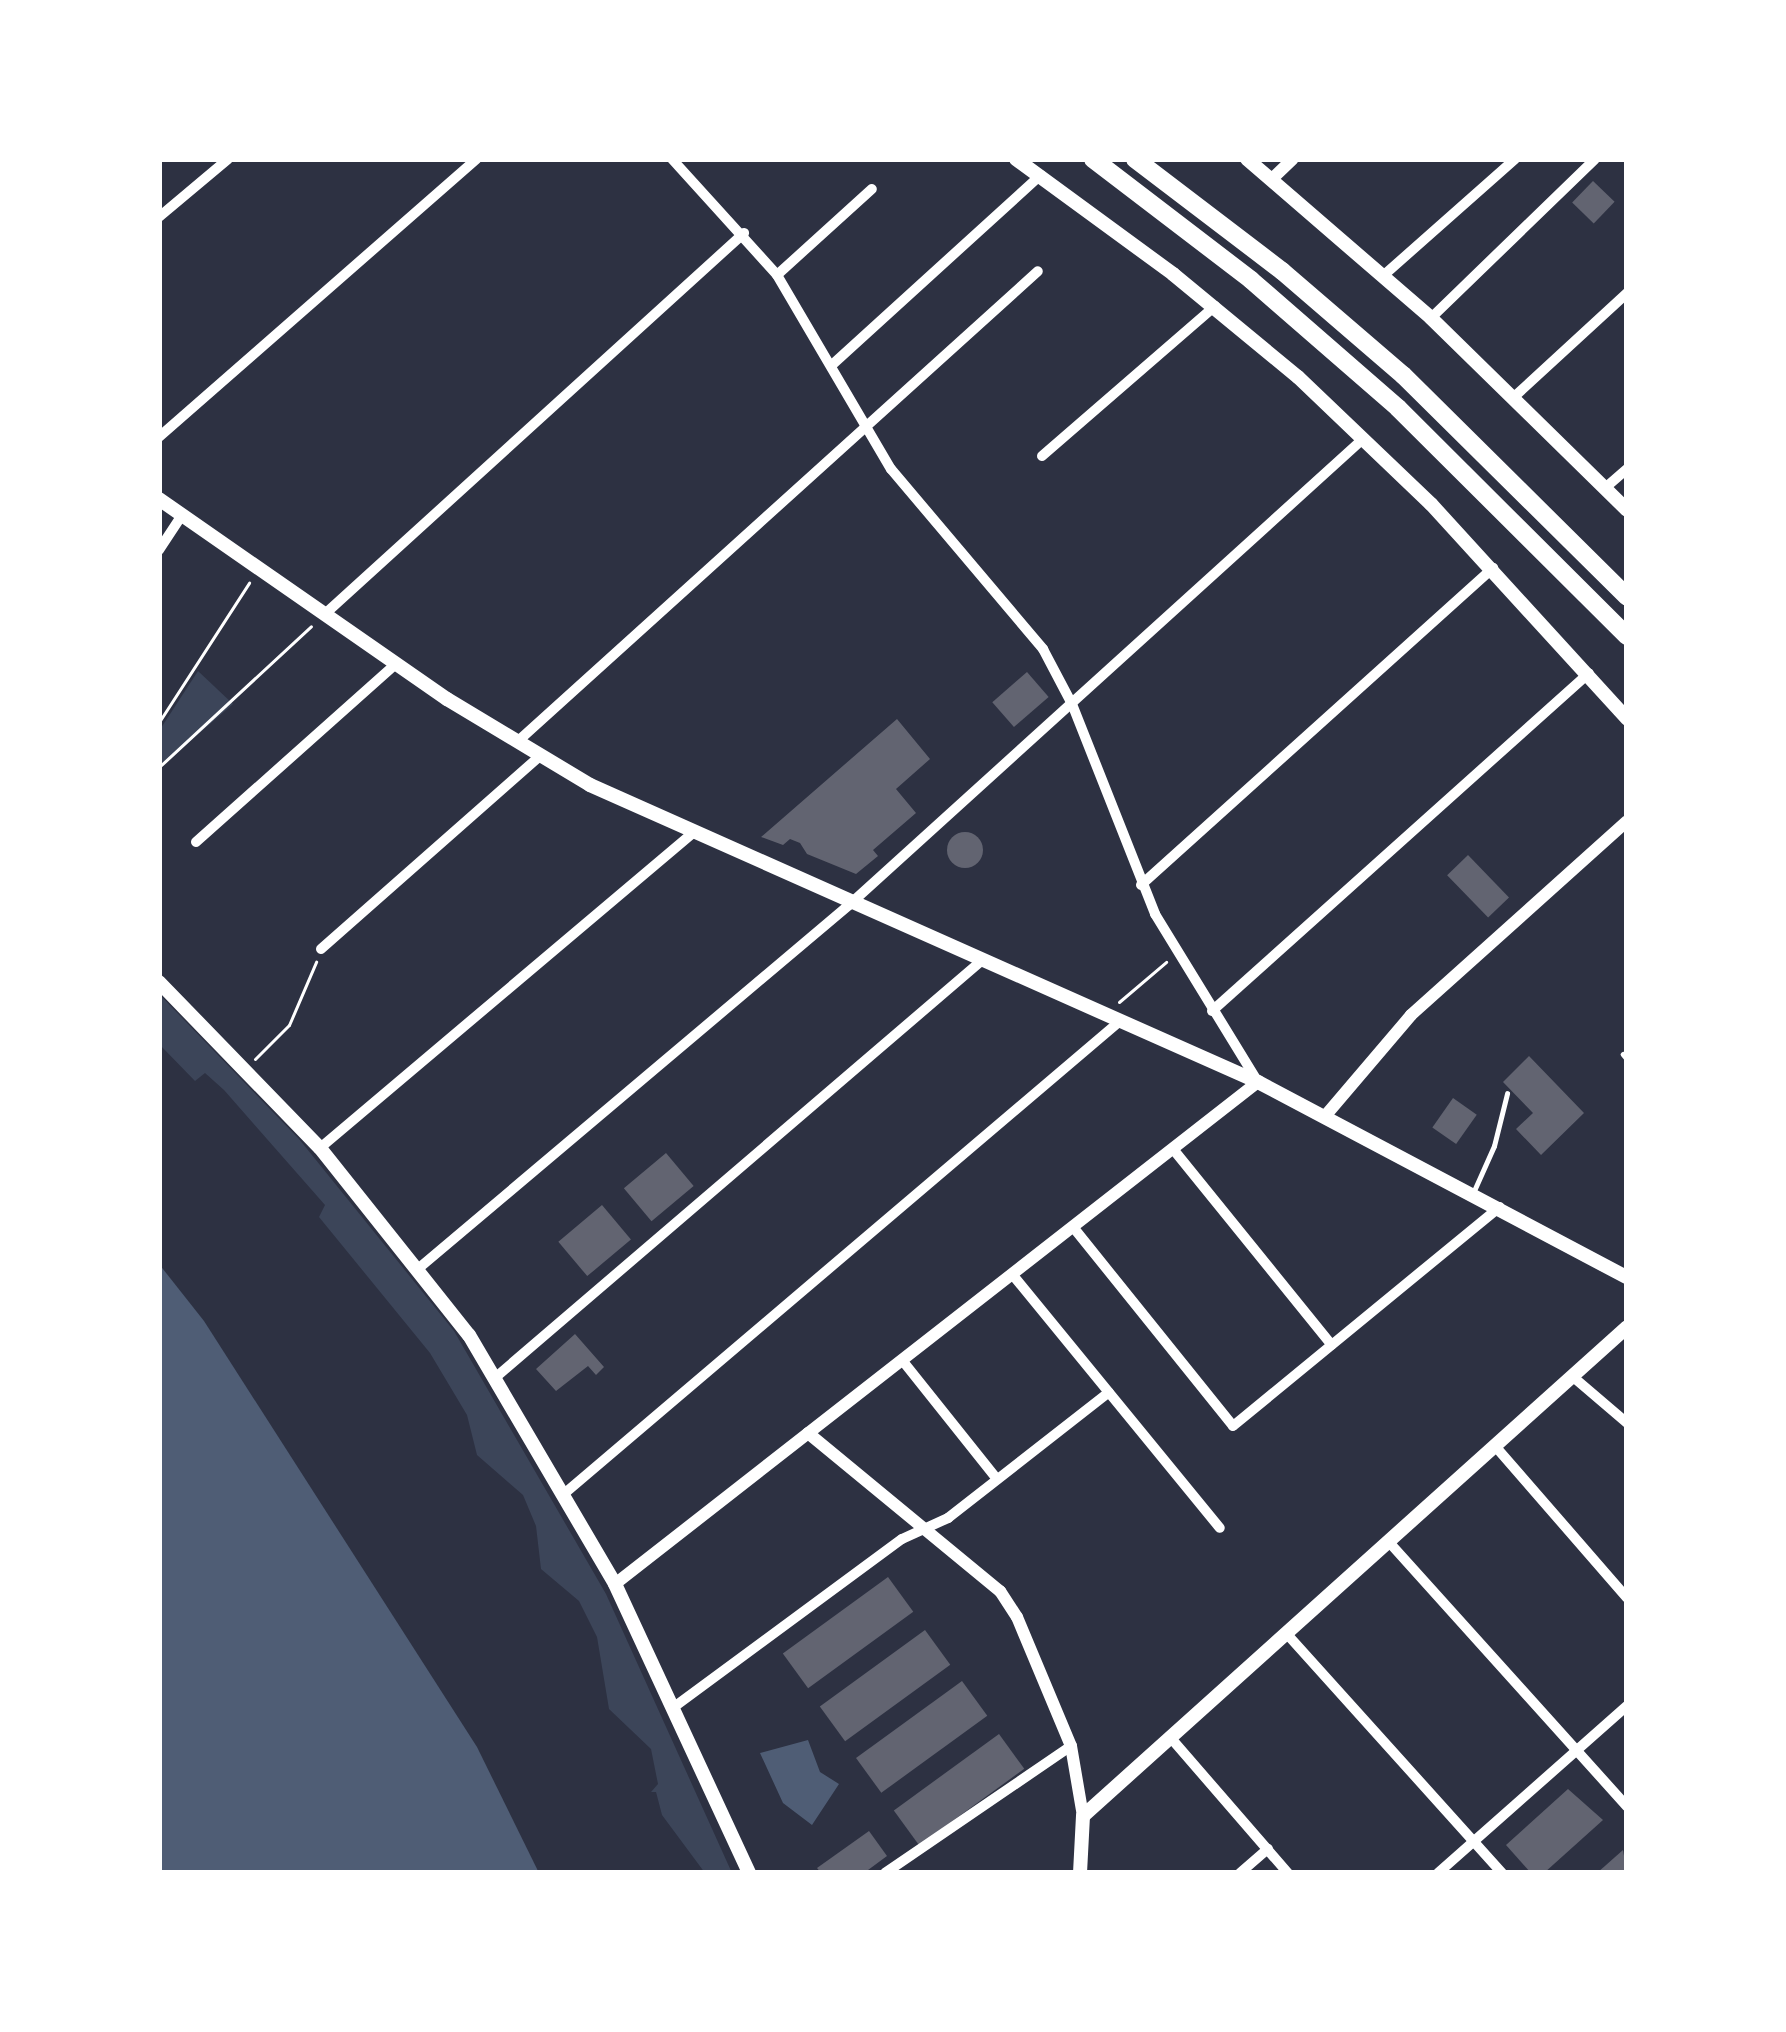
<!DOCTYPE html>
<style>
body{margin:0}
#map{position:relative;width:1786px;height:2032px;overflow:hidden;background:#2d3142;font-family:"Exo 2",sans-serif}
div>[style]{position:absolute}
.green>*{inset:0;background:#3c4559}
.water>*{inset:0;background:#4f5d75}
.building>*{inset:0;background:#626471;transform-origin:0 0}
.round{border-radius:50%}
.path>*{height:3px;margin:-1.5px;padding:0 1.5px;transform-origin:1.5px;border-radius:1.5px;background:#fff}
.service>*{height:4.5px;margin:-2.25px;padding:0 2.25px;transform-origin:2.25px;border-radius:2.25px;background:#fff}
.minor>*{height:10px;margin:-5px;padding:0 5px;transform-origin:5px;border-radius:5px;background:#fff}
.tertiary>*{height:12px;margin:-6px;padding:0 6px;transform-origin:6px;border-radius:6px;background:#fff}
.secondary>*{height:14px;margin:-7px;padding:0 7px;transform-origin:7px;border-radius:7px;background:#fff}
.motorway>*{height:18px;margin:-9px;padding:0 9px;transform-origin:9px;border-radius:9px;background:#fff}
span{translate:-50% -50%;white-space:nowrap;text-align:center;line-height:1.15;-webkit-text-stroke:10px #fff;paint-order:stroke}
.frame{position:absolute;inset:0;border:162px solid #fff;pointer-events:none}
</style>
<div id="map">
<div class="green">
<div style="clip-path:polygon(198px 671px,233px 704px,159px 768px,159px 731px)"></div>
<div style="clip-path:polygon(159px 994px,299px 1139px,454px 1331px,606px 1594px,732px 1873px,705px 1873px,662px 1815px,656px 1792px,651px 1792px,658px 1784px,651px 1749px,609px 1709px,597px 1637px,579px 1601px,541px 1569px,536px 1526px,523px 1495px,477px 1455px,467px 1415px,430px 1353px,319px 1217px,325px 1205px,224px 1090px,205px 1073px,195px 1081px,159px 1044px)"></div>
</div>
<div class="water">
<div style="clip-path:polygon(159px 1264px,204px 1321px,477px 1747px,539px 1873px,159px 1873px)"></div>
<div style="clip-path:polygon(808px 1740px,820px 1772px,839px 1784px,812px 1825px,783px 1803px,760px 1753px)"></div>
</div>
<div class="building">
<div style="left:1593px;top:181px;width:30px;height:30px;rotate:44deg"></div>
<div style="left:1027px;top:672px;width:33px;height:46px;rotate:49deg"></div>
<div style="clip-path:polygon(897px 719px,930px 759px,896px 789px,916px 813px,873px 850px,878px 856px,856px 874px,807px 854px,800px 843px,790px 839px,783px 845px,761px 837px)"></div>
<div class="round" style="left:947px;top:832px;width:36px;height:36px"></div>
<div style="left:1468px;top:855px;width:59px;height:29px;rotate:46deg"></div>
<div style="clip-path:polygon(1529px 1056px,1584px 1113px,1541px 1155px,1516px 1129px,1533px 1113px,1503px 1082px)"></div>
<div style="left:1453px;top:1098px;width:29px;height:36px;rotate:35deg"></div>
<div style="left:666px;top:1153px;width:43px;height:55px;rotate:50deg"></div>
<div style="left:602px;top:1205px;width:45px;height:57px;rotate:50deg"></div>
<div style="clip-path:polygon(575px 1334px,604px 1367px,596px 1375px,588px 1366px,556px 1391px,536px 1369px)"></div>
<div style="left:888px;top:1577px;width:43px;height:130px;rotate:54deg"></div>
<div style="left:925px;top:1630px;width:43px;height:130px;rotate:54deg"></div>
<div style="left:962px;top:1681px;width:43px;height:131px;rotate:54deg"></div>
<div style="left:999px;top:1734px;width:43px;height:130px;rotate:54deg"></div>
<div style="clip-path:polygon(1568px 1789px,1603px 1820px,1544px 1873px,1531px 1873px,1506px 1845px)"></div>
<div style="clip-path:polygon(869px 1831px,887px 1856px,864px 1873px,821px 1873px,817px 1868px)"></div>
<div style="clip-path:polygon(1623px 1850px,1627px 1873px,1597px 1873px)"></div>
</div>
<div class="path">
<div style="left:159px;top:722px;width:166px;rotate:-57.1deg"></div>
<div style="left:159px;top:767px;width:207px;rotate:-42.8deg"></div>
<div style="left:1119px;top:1002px;width:62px;rotate:-40.4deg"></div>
<div style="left:255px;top:1059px;width:48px;rotate:-45deg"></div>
<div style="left:289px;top:1025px;width:69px;rotate:-66.8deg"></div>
</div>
<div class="service">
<div style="left:1623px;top:1054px;width:6px;rotate:51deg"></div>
<div style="left:1474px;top:1191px;width:49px;rotate:-66deg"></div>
<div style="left:1494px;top:1146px;width:54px;rotate:-76deg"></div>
</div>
<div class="minor">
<div style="left:672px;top:159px;width:156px;rotate:47.8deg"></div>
<div style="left:777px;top:275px;width:225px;rotate:59.6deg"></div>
<div style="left:891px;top:469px;width:236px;rotate:49.8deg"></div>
<div style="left:1043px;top:649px;width:62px;rotate:62.2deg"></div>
<div style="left:1072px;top:704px;width:226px;rotate:68.4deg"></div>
<div style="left:1155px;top:914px;width:193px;rotate:58.5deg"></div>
<div style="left:159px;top:217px;width:90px;rotate:-40deg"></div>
<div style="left:777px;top:275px;width:128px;rotate:-42.2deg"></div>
<div style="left:1384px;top:275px;width:175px;rotate:-41.5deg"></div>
<div style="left:1431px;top:318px;width:228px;rotate:-44.1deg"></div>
<div style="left:833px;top:364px;width:281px;rotate:-42.3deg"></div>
<div style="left:1514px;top:397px;width:154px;rotate:-42.6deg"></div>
<div style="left:159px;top:437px;width:422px;rotate:-41.2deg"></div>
<div style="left:1042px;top:456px;width:229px;rotate:-40.9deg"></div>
<div style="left:1605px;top:488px;width:29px;rotate:-41deg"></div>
<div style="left:159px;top:550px;width:42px;rotate:-56.7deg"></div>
<div style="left:326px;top:613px;width:565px;rotate:-42.27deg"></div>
<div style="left:517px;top:742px;width:702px;rotate:-42.11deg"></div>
<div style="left:196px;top:842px;width:269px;rotate:-41.7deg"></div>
<div style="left:1141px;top:885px;width:474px;rotate:-42deg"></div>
<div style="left:321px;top:949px;width:292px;rotate:-41.4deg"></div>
<div style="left:1212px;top:1011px;width:506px;rotate:-41.88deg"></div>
<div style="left:320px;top:1148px;width:486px;rotate:-40.2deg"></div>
<div style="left:1173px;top:1149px;width:252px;rotate:51deg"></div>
<div style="left:1073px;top:1227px;width:255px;rotate:51.2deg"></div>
<div style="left:1233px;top:1426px;width:345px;rotate:-39.4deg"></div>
<div style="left:419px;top:1268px;width:563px;rotate:-40.17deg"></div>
<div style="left:849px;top:905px;width:695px;rotate:-42.2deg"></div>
<div style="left:1012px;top:1274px;width:328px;rotate:50.7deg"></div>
<div style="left:902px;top:1360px;width:152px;rotate:51.4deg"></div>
<div style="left:1572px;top:1376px;width:72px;rotate:40.5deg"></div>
<div style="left:496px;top:1377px;width:638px;rotate:-40.61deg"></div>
<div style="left:1495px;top:1446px;width:201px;rotate:49deg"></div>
<div style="left:565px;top:1493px;width:729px;rotate:-40.38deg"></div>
<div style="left:1388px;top:1541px;width:357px;rotate:48deg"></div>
<div style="left:1286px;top:1633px;width:323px;rotate:48deg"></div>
<div style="left:674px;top:1707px;width:283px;rotate:-36.4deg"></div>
<div style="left:902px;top:1539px;width:51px;rotate:-24.5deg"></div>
<div style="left:948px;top:1518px;width:204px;rotate:-38deg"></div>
<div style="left:1170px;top:1737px;width:180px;rotate:49.1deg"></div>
<div style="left:885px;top:1873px;width:225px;rotate:-34.3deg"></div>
<div style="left:1240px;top:1873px;width:37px;rotate:-41deg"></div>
<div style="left:1438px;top:1873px;width:252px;rotate:-41.5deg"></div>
</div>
<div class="tertiary">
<div style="left:1272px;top:179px;width:29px;rotate:-44deg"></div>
<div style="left:1326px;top:1115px;width:131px;rotate:-49.6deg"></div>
<div style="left:1411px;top:1015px;width:290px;rotate:-41.9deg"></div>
<div style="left:808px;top:1433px;width:249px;rotate:39.5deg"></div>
<div style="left:1000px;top:1591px;width:31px;rotate:57deg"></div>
<div style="left:1017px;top:1617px;width:140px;rotate:67.3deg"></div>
<div style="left:1071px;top:1746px;width:71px;rotate:80.3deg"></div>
<div style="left:615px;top:1584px;width:816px;rotate:-37.98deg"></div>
</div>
<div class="secondary">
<div style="left:1016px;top:159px;width:195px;rotate:36.2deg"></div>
<div style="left:1173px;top:274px;width:162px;rotate:39.5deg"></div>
<div style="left:1298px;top:377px;width:184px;rotate:43.7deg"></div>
<div style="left:1431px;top:504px;width:291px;rotate:47.6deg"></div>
<div style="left:1247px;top:159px;width:243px;rotate:40.8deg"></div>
<div style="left:1431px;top:318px;width:274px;rotate:44.4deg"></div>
<div style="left:159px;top:499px;width:351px;rotate:34.8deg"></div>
<div style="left:447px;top:699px;width:167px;rotate:31deg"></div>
<div style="left:590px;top:785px;width:731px;rotate:23.97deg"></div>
<div style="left:1258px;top:1082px;width:417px;rotate:27.9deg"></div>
<div style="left:159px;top:982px;width:231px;rotate:45.9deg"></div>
<div style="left:320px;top:1148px;width:239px;rotate:51.5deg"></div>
<div style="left:469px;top:1335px;width:289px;rotate:59.6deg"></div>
<div style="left:615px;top:1584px;width:319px;rotate:65.1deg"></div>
<div style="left:1080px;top:1873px;width:57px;rotate:-87deg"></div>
<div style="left:1083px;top:1816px;width:731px;rotate:-41.95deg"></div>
</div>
<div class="motorway">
<div style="left:1093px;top:159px;width:199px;rotate:37.4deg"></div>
<div style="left:1251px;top:280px;width:195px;rotate:41deg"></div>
<div style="left:1398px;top:408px;width:323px;rotate:44.9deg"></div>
<div style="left:1135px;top:159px;width:185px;rotate:37.3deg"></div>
<div style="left:1282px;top:271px;width:160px;rotate:40.7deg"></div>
<div style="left:1403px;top:375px;width:315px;rotate:44.7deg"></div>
</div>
<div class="frame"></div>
</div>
